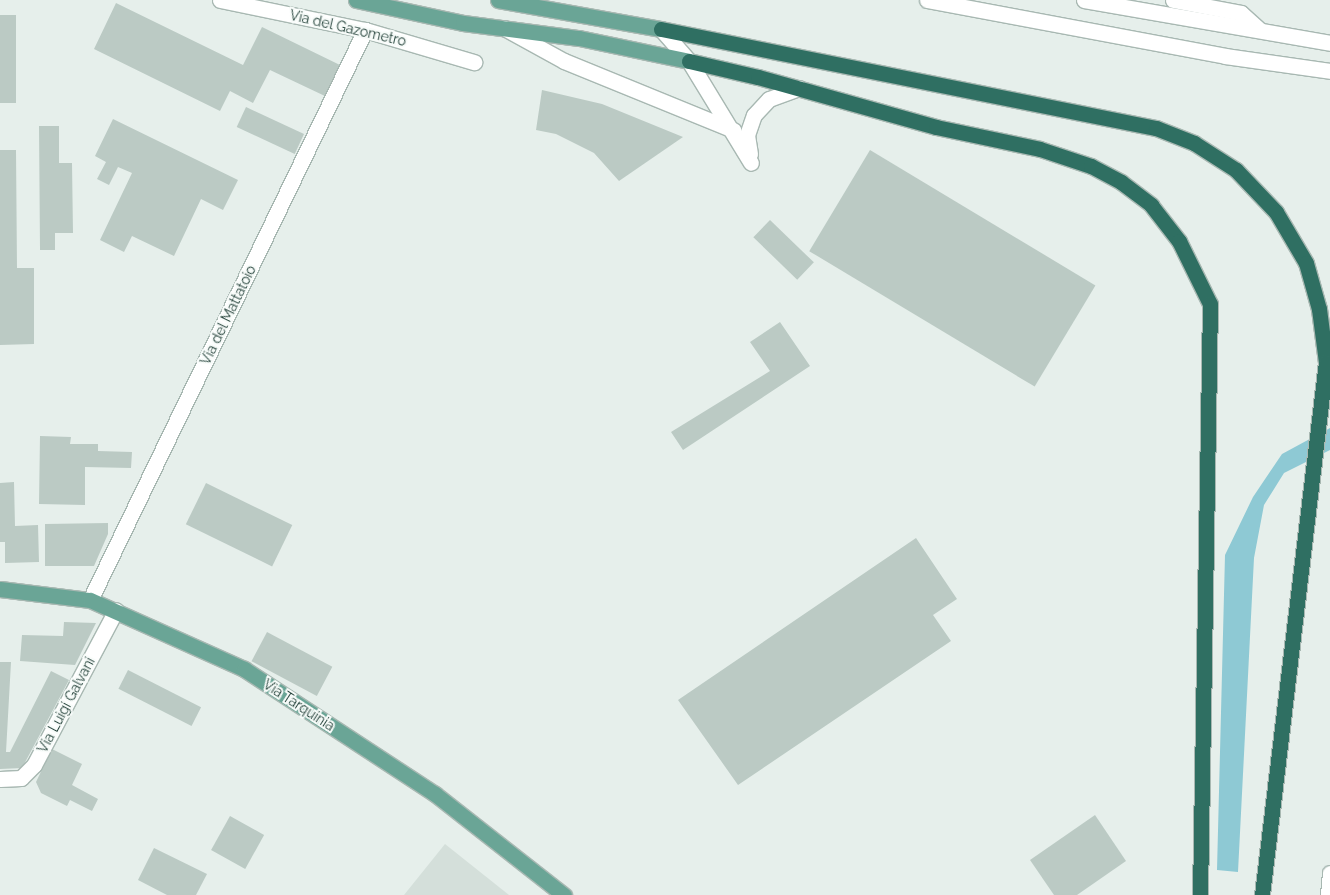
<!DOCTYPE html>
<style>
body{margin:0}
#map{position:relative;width:1330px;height:895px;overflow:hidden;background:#e6efeb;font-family:Raleway,sans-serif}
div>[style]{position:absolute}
.built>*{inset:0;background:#d4dfda}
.water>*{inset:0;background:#8ec9d4}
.building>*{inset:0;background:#bbcac4;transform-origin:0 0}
.roads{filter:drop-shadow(1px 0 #a8b8b2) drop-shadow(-1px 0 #a8b8b2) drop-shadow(0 1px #a8b8b2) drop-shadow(0 -1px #a8b8b2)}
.minor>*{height:15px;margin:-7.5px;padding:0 7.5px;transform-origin:7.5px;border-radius:7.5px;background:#fff}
.major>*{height:15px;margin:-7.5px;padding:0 7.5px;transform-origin:7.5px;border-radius:7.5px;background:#6aa596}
.highway>*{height:15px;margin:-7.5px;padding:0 7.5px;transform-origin:7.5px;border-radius:7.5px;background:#2f6f62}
span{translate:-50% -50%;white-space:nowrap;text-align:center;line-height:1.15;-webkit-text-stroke:4px #f7fbf9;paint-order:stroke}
.street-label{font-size:14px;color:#24423a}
</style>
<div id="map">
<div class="built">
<div style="clip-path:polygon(445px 844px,509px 895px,404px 895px)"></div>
</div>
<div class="water">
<div style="clip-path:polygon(1330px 428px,1330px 450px,1284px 473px,1264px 505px,1254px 558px,1238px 872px,1217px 870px,1225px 555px,1253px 497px,1282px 454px)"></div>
</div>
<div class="building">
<div style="clip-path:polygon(116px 3px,243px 65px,262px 27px,342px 66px,327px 97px,270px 70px,253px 103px,230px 91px,220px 111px,94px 49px)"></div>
<div style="left:0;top:15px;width:16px;height:88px"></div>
<div style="clip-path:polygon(542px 90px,602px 104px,683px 137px,619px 181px,594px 153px,556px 134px,536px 130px)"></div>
<div style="left:246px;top:107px;width:64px;height:22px;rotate:25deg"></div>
<div style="clip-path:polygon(113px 119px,238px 180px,223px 210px,201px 199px,174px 256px,132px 236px,124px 252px,100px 240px,132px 173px,118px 167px,109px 185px,97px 179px,106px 162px,95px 156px)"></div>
<div style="clip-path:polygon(39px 126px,59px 126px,59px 163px,72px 163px,73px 233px,55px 233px,55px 250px,40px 250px)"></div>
<div style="clip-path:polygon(0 150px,16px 150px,17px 268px,34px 268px,34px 344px,0 345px)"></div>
<div style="left:870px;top:150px;width:263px;height:118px;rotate:31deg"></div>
<div style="left:770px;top:220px;width:61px;height:24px;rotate:44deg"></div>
<div style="clip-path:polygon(780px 322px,810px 366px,683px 450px,671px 432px,770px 371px,750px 342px)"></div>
<div style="clip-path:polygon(40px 436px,71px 437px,70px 444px,98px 444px,98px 451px,132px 452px,131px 468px,85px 467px,85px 505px,39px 504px)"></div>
<div style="clip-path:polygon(14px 482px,15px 526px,38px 525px,39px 562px,5px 563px,5px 542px,0 542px,0 483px)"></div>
<div style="left:206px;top:483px;width:96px;height:46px;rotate:26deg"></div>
<div style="clip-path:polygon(108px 523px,108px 534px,94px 566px,45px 566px,45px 524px)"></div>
<div style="clip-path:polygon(916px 538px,957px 599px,933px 615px,951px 641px,738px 785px,678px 700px)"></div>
<div style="clip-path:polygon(64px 622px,96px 623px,75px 665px,20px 661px,22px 635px,63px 636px)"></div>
<div style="left:267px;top:632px;width:74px;height:33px;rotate:28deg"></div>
<div style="clip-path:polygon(0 662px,11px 662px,6px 752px,10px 752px,51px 671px,69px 680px,22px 768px,0 769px)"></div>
<div style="left:128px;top:670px;width:82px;height:21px;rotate:27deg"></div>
<div style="clip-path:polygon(52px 749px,82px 764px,72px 785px,98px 799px,92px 811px,70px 800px,67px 806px,41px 793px,36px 782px)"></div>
<div style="clip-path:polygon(1095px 815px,1126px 861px,1077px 895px,1054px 895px,1030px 860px)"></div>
<div style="left:230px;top:816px;width:39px;height:39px;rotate:29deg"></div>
<div style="clip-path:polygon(154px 848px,207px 874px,196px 895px,167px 895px,138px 880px)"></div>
</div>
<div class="roads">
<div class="minor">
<div style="left:220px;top:0;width:148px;rotate:11.7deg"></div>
<div style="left:365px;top:30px;width:114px;rotate:16.4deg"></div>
<div style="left:927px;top:0;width:303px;rotate:10.6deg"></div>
<div style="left:1225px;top:56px;width:106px;rotate:8.1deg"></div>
<div style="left:1084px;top:0;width:250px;rotate:9.9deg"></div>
<div style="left:1173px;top:0;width:69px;rotate:10.8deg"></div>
<div style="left:1241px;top:13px;width:25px;rotate:42deg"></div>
<div style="left:504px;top:28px;width:68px;rotate:28.8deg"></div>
<div style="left:564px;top:61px;width:183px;rotate:22.2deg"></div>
<div style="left:661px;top:29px;width:43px;rotate:48.8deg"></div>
<div style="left:689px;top:61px;width:119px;rotate:58.7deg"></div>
<div style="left:750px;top:154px;width:19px;rotate:-99deg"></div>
<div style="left:747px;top:135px;width:21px;rotate:-71deg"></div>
<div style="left:754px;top:115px;width:22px;rotate:-47deg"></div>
<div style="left:769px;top:99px;width:32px;rotate:-20deg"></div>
<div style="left:90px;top:600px;width:633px;rotate:-64.24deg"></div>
<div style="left:0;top:779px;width:21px;rotate:-3deg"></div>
<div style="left:21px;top:778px;width:18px;rotate:-45deg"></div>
<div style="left:34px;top:765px;width:175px;rotate:-62.1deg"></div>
<div style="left:1328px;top:895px;width:22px;rotate:-85deg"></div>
</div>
<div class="major">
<div style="left:356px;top:0;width:109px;rotate:12.1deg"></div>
<div style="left:463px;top:23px;width:117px;rotate:7.4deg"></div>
<div style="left:579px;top:38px;width:112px;rotate:11.8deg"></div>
<div style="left:498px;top:0;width:166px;rotate:10.1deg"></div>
<div style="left:0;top:589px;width:91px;rotate:7deg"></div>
<div style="left:90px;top:600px;width:169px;rotate:24.1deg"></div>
<div style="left:244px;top:669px;width:228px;rotate:33.2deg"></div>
<div style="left:435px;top:794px;width:164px;rotate:38.1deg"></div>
</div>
<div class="highway">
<div style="left:661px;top:29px;width:505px;rotate:11.31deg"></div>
<div style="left:1156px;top:128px;width:41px;rotate:21.5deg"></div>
<div style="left:1194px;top:143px;width:50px;rotate:32.7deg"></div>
<div style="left:1236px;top:170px;width:58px;rotate:46.4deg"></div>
<div style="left:1276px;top:212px;width:59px;rotate:59.5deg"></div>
<div style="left:1306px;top:263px;width:48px;rotate:74.2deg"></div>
<div style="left:1319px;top:309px;width:53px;rotate:82.5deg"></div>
<div style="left:1326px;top:362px;width:537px;rotate:96.85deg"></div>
<div style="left:689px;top:61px;width:71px;rotate:13.1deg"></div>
<div style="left:758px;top:77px;width:185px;rotate:15.7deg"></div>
<div style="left:936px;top:127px;width:106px;rotate:11.9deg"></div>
<div style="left:1040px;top:149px;width:54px;rotate:18.4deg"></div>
<div style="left:1091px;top:166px;width:34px;rotate:28deg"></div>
<div style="left:1121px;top:182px;width:38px;rotate:37deg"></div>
<div style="left:1151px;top:205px;width:46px;rotate:52.1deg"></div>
<div style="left:1179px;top:241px;width:70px;rotate:63.8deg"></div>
<div style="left:1210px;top:304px;width:591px;rotate:90.97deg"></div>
</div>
</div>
<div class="street-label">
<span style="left:348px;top:28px;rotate:13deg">Via del Gazometro</span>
<span style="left:228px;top:315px;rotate:-64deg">Via del Mattatoio</span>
<span style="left:66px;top:705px;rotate:-62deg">Via Luigi Galvani</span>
<span style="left:299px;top:705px;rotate:33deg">Via Tarquinia</span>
</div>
</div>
